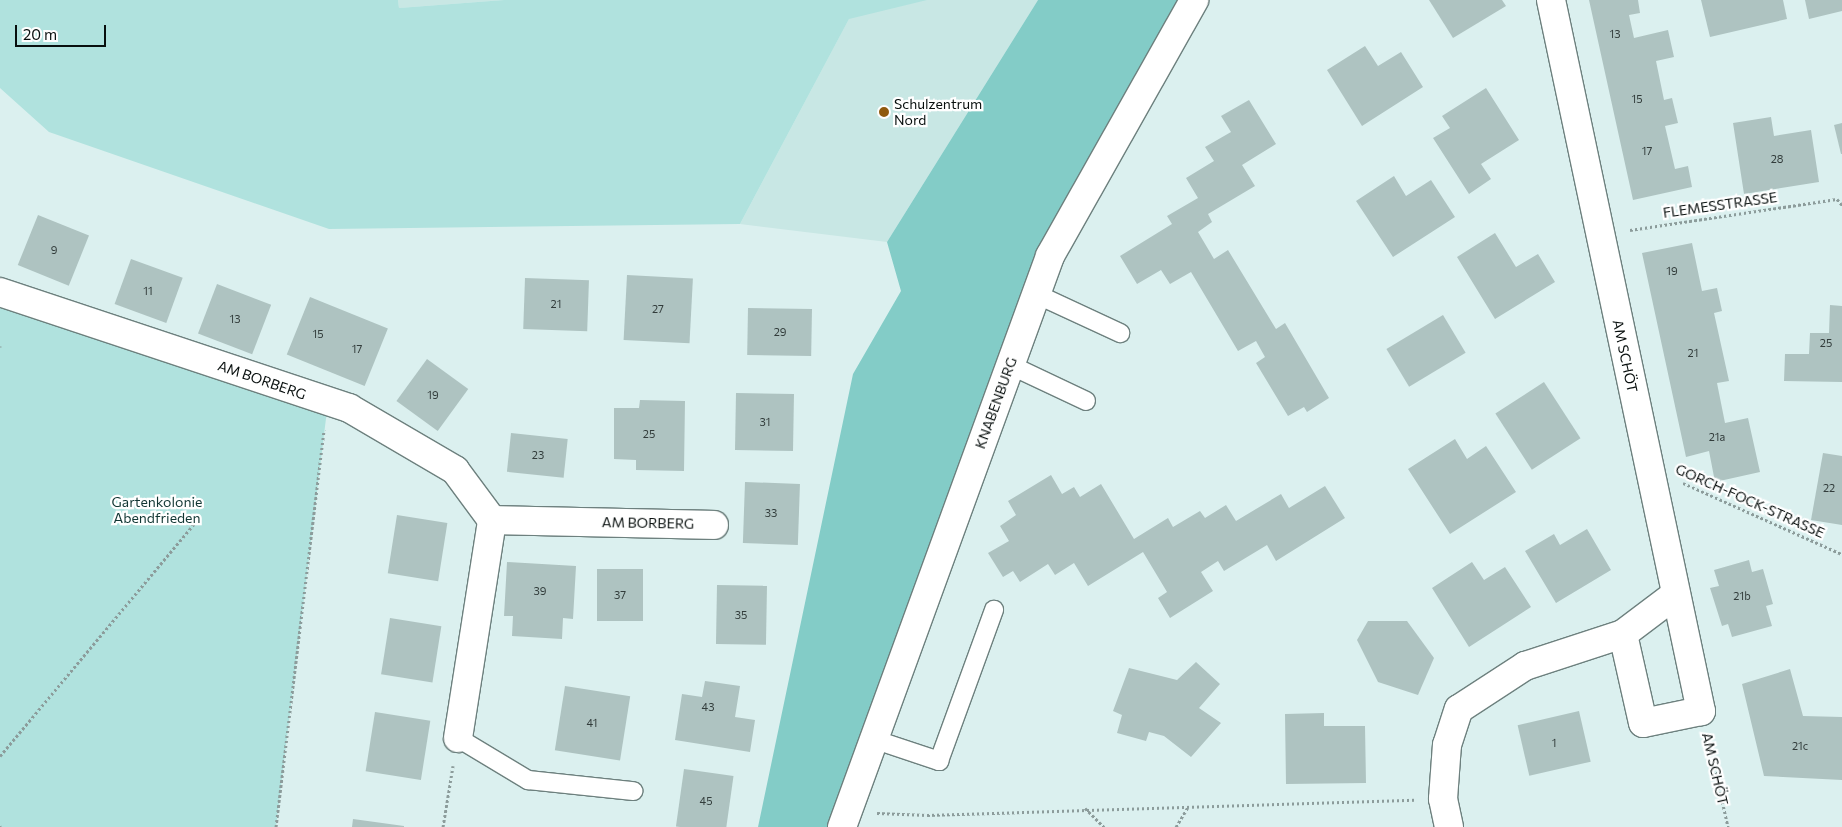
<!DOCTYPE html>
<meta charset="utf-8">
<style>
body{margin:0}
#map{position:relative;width:1842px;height:827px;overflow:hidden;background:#dbf0ef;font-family:Commissioner,sans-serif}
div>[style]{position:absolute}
.built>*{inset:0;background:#c8e7e4}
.green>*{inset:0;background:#b0e2de}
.forest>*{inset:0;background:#83ccc7}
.building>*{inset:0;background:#aec3c1;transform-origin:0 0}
.path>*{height:3px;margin-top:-1.5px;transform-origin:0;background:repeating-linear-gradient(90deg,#8c9c9b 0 2.5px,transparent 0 5px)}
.roads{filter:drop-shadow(1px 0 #6d807e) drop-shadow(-1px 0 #6d807e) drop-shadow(0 1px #6d807e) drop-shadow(0 -1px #6d807e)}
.lane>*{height:18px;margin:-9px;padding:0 9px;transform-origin:9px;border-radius:9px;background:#fff}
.street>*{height:28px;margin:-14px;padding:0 14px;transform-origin:14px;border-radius:14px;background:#fff}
.dots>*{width:14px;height:14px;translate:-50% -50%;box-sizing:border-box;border:2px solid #fff;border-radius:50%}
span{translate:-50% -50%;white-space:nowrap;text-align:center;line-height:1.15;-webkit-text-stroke:4.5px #fff;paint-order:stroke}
.number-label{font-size:11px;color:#323c3b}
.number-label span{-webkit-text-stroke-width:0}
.poi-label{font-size:14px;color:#080f0e}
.left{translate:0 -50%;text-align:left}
.street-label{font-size:14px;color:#080f0e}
.park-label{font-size:14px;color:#113633}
.scale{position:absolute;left:15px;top:25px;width:91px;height:22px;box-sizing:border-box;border:2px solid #080f0e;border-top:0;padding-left:6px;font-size:15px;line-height:18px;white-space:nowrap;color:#080f0e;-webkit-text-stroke:4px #fff;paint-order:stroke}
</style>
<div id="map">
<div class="built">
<div style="clip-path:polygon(398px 0,504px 0,399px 8px)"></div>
<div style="clip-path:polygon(859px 0,1038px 0,887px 242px,740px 224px)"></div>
</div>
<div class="green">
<div style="clip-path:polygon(0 0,398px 0,399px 8px,504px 0,927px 0,849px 19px,740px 224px,329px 229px,49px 132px,0 88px)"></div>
<div style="clip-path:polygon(0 292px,328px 402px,276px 827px,0 827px)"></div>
</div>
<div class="forest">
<div style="clip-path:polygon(1038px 0,1194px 0,1050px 256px,842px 827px,758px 827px,853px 374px,901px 291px,887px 242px)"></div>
</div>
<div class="building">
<div style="clip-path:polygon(1429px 0,1502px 0,1506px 6px,1453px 38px)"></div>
<div style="clip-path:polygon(1589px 0,1638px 0,1640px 13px,1629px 15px,1634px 38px,1668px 30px,1674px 57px,1656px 61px,1664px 100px,1672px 98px,1678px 123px,1665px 126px,1675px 169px,1688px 166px,1692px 187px,1633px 200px)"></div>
<div style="clip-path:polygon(1701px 0,1783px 0,1787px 19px,1710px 37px)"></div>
<div style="clip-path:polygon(1805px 0,1842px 0,1842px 11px,1809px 19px)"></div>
<div style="clip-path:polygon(1365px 46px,1378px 66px,1401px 52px,1423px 87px,1362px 126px,1327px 70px)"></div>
<div style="clip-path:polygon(1486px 88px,1519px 140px,1481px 164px,1491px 179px,1469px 194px,1433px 138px,1450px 128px,1442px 116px)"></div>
<div style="clip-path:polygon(1249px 100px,1276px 144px,1242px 165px,1255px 186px,1208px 214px,1212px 222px,1198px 232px,1214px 259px,1228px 250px,1276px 329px,1285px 323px,1329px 398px,1307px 412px,1304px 407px,1288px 416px,1256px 363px,1265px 357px,1256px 341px,1238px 351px,1191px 272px,1170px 284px,1161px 270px,1137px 284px,1120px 256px,1172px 224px,1167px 216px,1198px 198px,1186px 178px,1214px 161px,1205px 147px,1231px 132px,1221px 116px)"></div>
<div style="clip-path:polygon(1771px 117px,1774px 136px,1811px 130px,1819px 182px,1744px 194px,1733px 123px)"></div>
<div style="clip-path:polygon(1842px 123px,1842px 154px,1841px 154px,1834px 125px)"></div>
<div style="clip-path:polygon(1394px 176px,1406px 196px,1431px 180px,1455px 217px,1393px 257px,1356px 201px)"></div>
<div style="left:38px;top:215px;width:55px;height:54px;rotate:22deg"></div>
<div style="clip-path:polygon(1495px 233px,1516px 267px,1538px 254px,1555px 282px,1495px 319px,1457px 257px)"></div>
<div style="clip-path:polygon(1692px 243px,1702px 291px,1717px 288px,1722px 311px,1714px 313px,1729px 381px,1717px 383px,1725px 423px,1748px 418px,1760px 472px,1715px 482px,1709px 451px,1686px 457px,1642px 253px)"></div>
<div style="left:131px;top:259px;width:55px;height:48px;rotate:20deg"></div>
<div style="left:627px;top:275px;width:66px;height:65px;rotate:3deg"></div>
<div style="left:525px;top:278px;width:64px;height:51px;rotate:2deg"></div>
<div style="left:217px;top:284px;width:58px;height:53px;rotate:21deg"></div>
<div style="left:310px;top:297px;width:84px;height:62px;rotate:22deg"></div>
<div style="clip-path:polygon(1830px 305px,1842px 306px,1842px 382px,1784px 381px,1785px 354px,1809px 354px,1810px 333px,1829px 333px)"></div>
<div style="left:748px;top:308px;width:64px;height:47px;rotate:1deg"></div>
<div style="left:1443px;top:315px;width:44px;height:66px;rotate:59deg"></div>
<div style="left:427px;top:359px;width:51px;height:52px;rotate:36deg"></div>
<div style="left:1544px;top:382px;width:67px;height:58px;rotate:57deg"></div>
<div style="left:736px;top:393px;width:58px;height:57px;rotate:1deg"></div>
<div style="clip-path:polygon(640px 400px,685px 401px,684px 471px,636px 470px,636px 460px,614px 459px,614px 408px,639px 408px)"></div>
<div style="left:511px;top:433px;width:57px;height:39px;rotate:6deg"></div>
<div style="clip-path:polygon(1455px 439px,1467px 459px,1486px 446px,1516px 492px,1450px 534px,1408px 469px)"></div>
<div style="clip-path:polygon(1823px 453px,1842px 456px,1842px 525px,1811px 520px)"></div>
<div style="clip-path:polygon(1051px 475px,1062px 494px,1074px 487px,1080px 497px,1101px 484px,1134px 539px,1168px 518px,1173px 527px,1200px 511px,1205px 518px,1226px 505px,1236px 521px,1281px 494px,1289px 508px,1325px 486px,1345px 518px,1276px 561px,1267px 545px,1224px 571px,1218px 561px,1201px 572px,1213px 591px,1170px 618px,1158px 598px,1167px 592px,1143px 552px,1088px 586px,1074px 563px,1055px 575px,1048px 564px,1020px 582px,1013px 571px,1003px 577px,988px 553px,1009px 541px,1000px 526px,1016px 515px,1008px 501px)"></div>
<div style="left:745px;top:482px;width:55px;height:61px;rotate:2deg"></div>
<div style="left:397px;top:515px;width:51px;height:59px;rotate:9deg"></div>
<div style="clip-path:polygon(1587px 529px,1611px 570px,1556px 603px,1525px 551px,1554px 534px,1560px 545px)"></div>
<div style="clip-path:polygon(1749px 560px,1752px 572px,1763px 569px,1773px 604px,1766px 606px,1772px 626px,1732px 637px,1728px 624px,1722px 626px,1710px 588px,1719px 586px,1714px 570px)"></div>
<div style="clip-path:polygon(507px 562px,576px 566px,573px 619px,563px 618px,562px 639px,512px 636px,513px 616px,504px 616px)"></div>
<div style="clip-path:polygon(1472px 562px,1484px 580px,1505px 567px,1531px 607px,1469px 647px,1432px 588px)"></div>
<div style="left:597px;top:569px;width:46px;height:52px"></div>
<div style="left:717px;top:585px;width:50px;height:59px;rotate:1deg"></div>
<div style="left:390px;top:618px;width:52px;height:57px;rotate:9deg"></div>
<div style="clip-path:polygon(1368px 621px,1407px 621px,1434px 658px,1418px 695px,1378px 682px,1357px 640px)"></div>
<div style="clip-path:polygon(1196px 662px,1220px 684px,1199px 708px,1221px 723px,1191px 757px,1164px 736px,1149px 732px,1146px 741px,1117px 733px,1122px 715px,1113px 711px,1129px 668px,1177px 680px)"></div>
<div style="clip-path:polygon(1790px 669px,1803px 716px,1842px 717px,1842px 780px,1764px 776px,1742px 684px)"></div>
<div style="clip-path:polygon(705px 681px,740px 686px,735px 717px,755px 720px,750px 752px,675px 740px,682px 694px,702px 697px)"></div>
<div style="left:565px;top:686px;width:66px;height:65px;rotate:9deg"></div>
<div style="left:1579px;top:711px;width:52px;height:63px;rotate:77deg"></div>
<div style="left:375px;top:712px;width:56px;height:60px;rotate:9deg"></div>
<div style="clip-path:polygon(1324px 713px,1324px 726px,1365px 726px,1366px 783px,1286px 784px,1285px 714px)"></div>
<div style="left:684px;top:769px;width:50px;height:58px;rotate:8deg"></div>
<div style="clip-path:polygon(353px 819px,404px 826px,404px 827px,352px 827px)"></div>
</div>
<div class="path">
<div style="left:1630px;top:230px;width:209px;rotate:-8.5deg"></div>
<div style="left:1837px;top:199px;width:8px;rotate:50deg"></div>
<div style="left:0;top:347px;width:1px;rotate:-90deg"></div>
<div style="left:1683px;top:483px;width:174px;rotate:24.1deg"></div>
<div style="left:1708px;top:738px;width:91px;rotate:77.3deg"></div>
<div style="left:0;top:756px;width:309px;rotate:-50.1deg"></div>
<div style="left:1085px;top:808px;width:27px;rotate:45deg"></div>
<div style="left:877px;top:813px;width:50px;rotate:2.3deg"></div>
<div style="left:927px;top:815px;width:488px;rotate:-1.8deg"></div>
<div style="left:0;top:826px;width:1px;rotate:45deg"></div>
<div style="left:276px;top:827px;width:400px;rotate:-83.1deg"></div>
<div style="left:443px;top:827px;width:62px;rotate:-80.7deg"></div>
<div style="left:1176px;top:827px;width:23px;rotate:-59deg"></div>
</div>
<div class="roads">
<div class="lane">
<div style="left:1036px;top:294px;width:93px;rotate:24.9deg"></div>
<div style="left:1010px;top:365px;width:84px;rotate:25.3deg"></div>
<div style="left:458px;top:738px;width:82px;rotate:31deg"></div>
<div style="left:528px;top:780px;width:106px;rotate:6deg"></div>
<div style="left:873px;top:739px;width:70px;rotate:18.4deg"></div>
<div style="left:939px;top:761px;width:161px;rotate:-70deg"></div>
</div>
<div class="street">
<div style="left:1551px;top:0;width:727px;rotate:78.09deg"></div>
<div style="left:1701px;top:711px;width:59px;rotate:168.3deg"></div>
<div style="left:1643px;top:723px;width:91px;rotate:-102.7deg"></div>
<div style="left:0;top:292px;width:368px;rotate:18.4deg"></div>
<div style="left:349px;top:408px;width:123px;rotate:30.3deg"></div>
<div style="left:455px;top:470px;width:62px;rotate:53.5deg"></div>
<div style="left:492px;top:520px;width:222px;rotate:1.3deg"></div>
<div style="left:458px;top:738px;width:221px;rotate:-81.1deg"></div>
<div style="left:842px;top:827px;width:608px;rotate:-69.98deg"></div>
<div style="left:1050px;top:256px;width:294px;rotate:-60.6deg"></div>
<div style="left:1449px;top:827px;width:29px;rotate:-102deg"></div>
<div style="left:1443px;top:799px;width:54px;rotate:-85.8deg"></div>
<div style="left:1447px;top:745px;width:38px;rotate:-72deg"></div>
<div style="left:1459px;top:709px;width:79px;rotate:-33.1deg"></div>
<div style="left:1525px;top:666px;width:103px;rotate:-18.1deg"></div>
<div style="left:1623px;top:634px;width:66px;rotate:-37deg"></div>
</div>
</div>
<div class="dots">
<div style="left:884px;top:112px;background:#905a0e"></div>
</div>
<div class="number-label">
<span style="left:1615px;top:34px">13</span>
<span style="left:1637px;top:99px">15</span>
<span style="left:1647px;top:151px">17</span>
<span style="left:1777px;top:159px">28</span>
<span style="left:54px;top:250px">9</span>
<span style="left:1672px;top:271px">19</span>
<span style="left:148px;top:291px">11</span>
<span style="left:556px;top:304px">21</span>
<span style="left:658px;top:309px">27</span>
<span style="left:235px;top:319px">13</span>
<span style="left:780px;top:332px">29</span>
<span style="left:318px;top:334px">15</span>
<span style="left:1826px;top:343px">25</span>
<span style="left:357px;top:349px">17</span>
<span style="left:1693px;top:353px">21</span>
<span style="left:433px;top:395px">19</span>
<span style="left:765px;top:422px">31</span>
<span style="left:649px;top:434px">25</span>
<span style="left:1717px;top:437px">21a</span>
<span style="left:538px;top:455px">23</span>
<span style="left:1829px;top:488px">22</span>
<span style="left:771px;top:513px">33</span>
<span style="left:540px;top:591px">39</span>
<span style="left:620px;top:595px">37</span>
<span style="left:1742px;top:596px">21b</span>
<span style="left:741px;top:615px">35</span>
<span style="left:708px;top:707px">43</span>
<span style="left:592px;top:723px">41</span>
<span style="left:1554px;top:743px">1</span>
<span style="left:1800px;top:746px">21c</span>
<span style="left:706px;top:801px">45</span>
</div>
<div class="poi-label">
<span class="left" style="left:894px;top:112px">Schulzentrum<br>Nord</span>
</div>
<div class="street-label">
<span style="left:1720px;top:205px;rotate:-8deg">FLEMESSTRASSE</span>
<span style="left:1625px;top:356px;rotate:78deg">AM SCHÖT</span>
<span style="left:262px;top:380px;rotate:19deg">AM BORBERG</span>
<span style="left:996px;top:403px;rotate:-70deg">KNABENBURG</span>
<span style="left:1750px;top:501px;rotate:24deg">GORCH-FOCK-STRASSE</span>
<span style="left:648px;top:523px;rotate:1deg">AM BORBERG</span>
<span style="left:1715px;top:769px;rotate:77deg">AM SCHÖT</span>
</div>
<div class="park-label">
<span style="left:157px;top:510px">Gartenkolonie<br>Abendfrieden</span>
</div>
<div class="scale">20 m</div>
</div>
